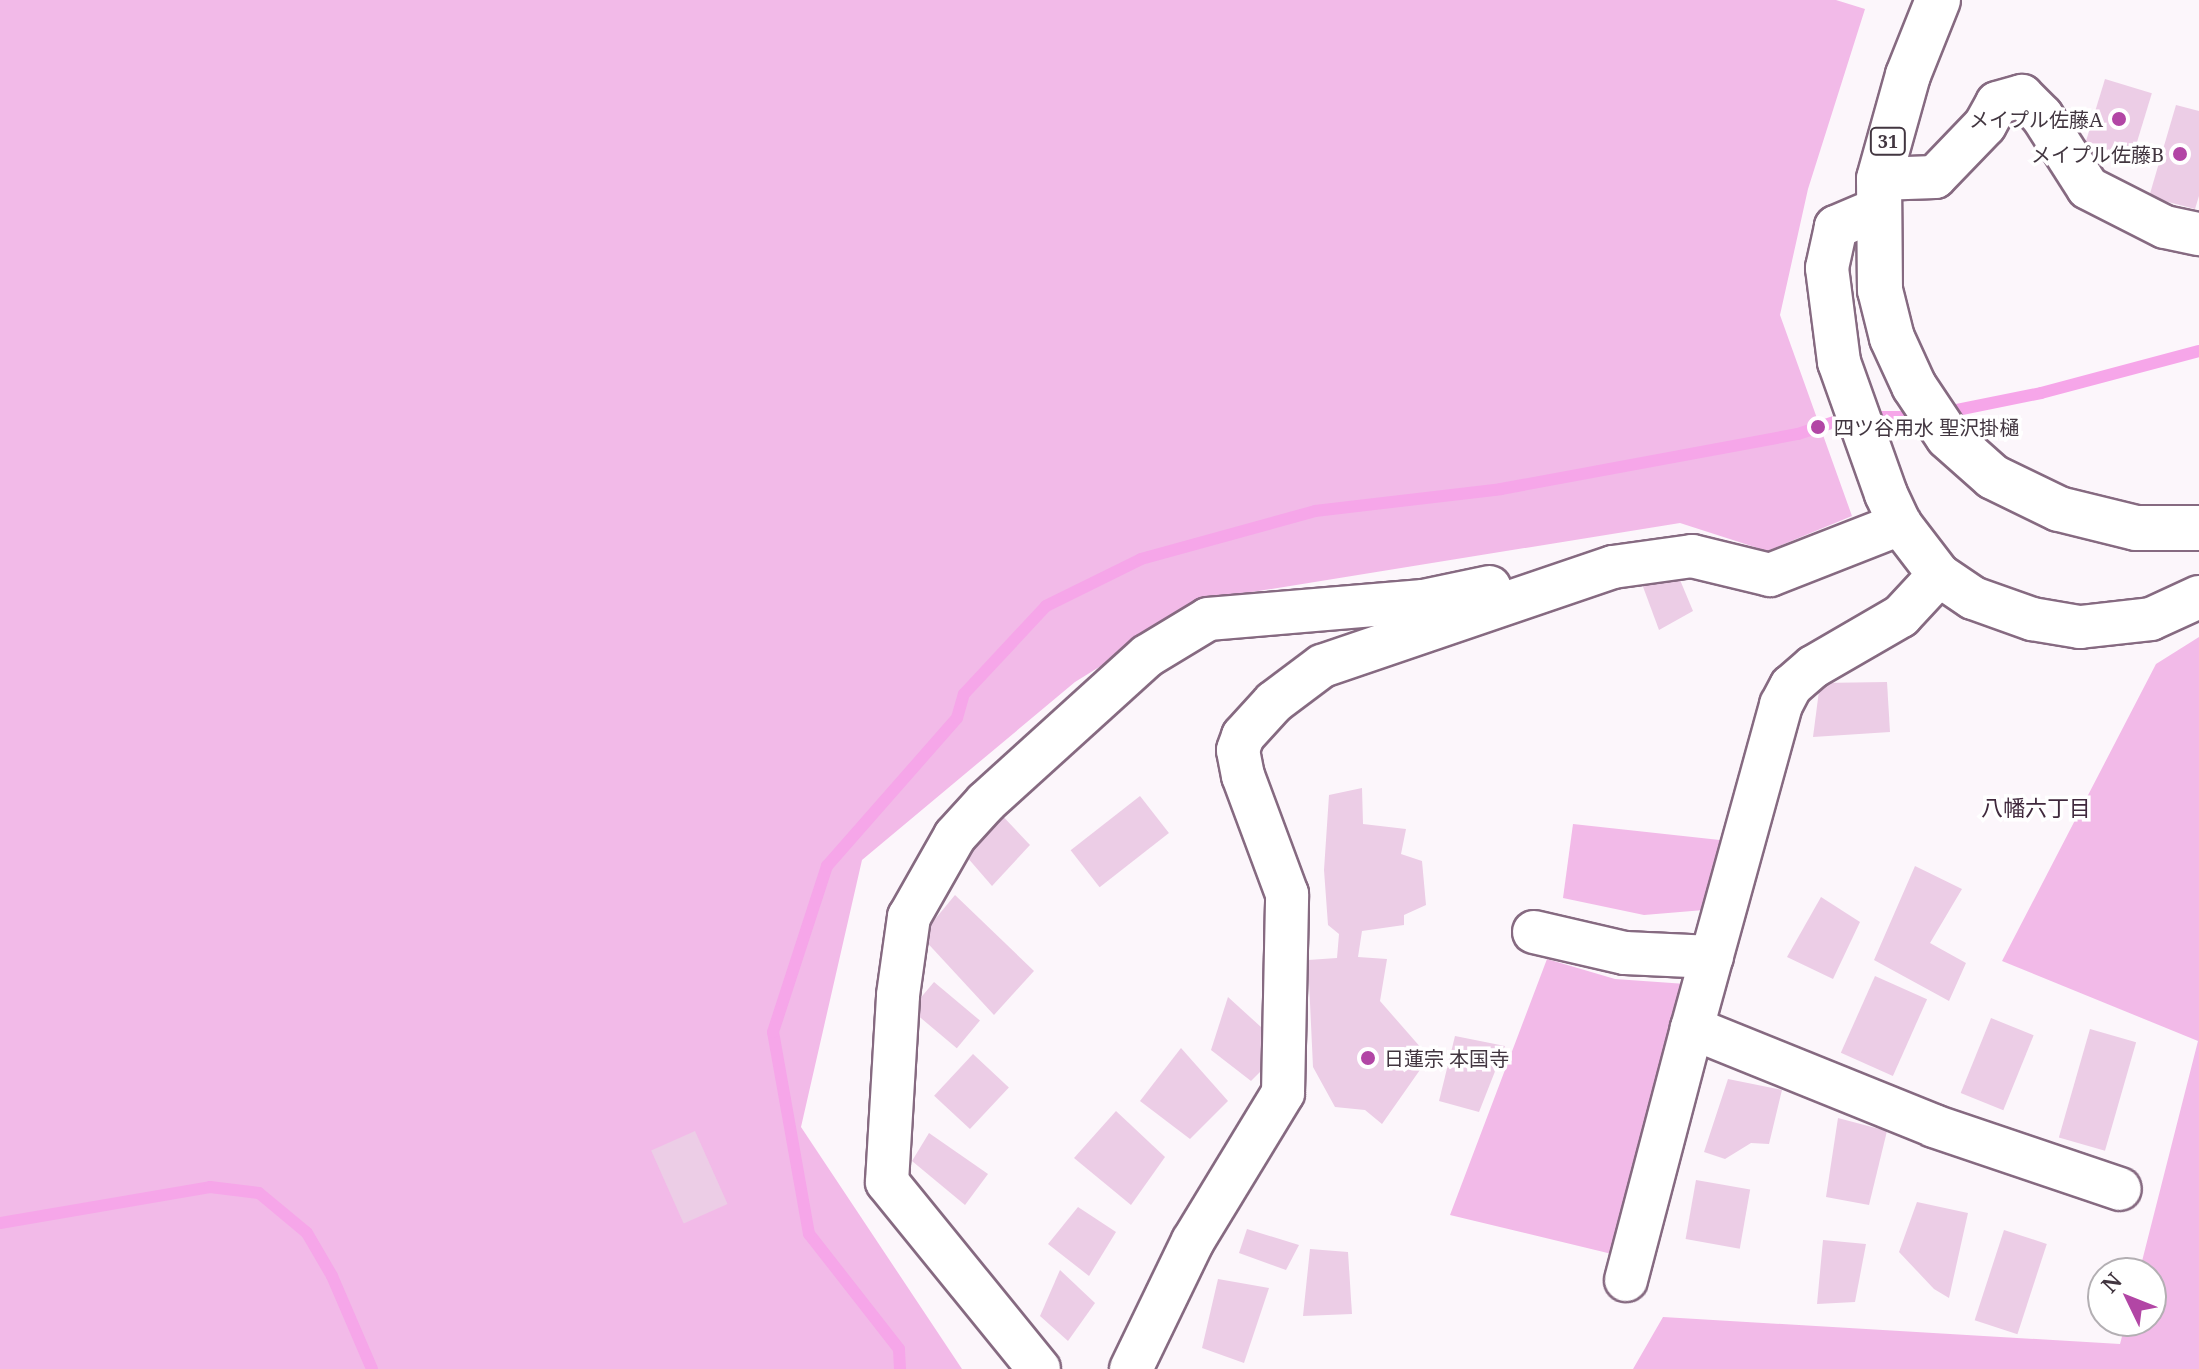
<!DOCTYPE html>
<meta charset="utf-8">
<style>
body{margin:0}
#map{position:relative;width:2199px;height:1369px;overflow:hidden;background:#fcf6fb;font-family:"Noto Serif","Noto Sans JP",serif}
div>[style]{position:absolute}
.green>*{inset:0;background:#f2bae8}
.stream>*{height:12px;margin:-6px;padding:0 6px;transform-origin:6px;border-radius:6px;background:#f6a6e9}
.building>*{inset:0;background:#eccde6;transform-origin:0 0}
.roads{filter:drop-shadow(2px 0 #866a81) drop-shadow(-2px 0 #866a81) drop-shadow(0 2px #866a81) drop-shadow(0 -2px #866a81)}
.street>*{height:42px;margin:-21px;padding:0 21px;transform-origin:21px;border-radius:21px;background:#fff}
.primary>*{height:44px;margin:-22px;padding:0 22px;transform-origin:22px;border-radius:22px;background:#fff}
.dots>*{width:22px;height:22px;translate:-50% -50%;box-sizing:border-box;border:4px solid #fff;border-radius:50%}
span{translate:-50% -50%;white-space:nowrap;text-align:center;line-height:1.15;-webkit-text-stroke:7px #fff;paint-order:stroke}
.shield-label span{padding:2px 6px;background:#fff;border:2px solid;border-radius:6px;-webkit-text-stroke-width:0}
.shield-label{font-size:18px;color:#423640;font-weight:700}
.poi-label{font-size:20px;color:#423640}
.right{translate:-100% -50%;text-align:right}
.left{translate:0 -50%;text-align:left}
.neighbourhood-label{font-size:22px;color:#40293d}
.north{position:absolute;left:2087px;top:1257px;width:80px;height:80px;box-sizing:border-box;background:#fff;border:2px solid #b3afb3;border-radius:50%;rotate:313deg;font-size:22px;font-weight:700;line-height:32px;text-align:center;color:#423640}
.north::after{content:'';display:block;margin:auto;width:28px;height:36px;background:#b246a5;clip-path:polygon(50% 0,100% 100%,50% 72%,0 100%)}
</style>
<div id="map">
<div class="green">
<div style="clip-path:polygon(0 0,1836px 0,1865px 9px,1808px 189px,1780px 315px,1852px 516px,1767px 551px,1680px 523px,1209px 599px,1075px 682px,862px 860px,801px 1127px,962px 1369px,0 1369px)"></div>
<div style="clip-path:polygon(2199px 637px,2199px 1369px,1633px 1369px,1663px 1317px,2120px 1344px,2126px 1321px,2151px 1321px,2151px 1273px,2139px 1273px,2198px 1041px,2002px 961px,2156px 664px)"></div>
<div style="clip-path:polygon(1573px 824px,1729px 841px,1716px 909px,1644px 915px,1563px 898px)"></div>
<div style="clip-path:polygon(1547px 959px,1615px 979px,1686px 984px,1616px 1255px,1450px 1215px)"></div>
</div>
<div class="stream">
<div style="left:1942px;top:413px;width:101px;rotate:-11.4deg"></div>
<div style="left:2041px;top:393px;width:163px;rotate:-14.9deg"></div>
<div style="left:0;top:1223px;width:213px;rotate:-9.7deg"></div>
<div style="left:210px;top:1187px;width:49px;rotate:7deg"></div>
<div style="left:259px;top:1193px;width:62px;rotate:39.8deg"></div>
<div style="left:307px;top:1233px;width:50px;rotate:59.8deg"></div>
<div style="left:332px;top:1276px;width:101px;rotate:66.7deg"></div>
<div style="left:900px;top:1369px;width:20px;rotate:-93deg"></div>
<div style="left:899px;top:1349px;width:146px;rotate:-128deg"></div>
<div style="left:809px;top:1234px;width:205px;rotate:-100.1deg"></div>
<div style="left:773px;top:1032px;width:175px;rotate:-72deg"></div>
<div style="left:827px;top:866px;width:197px;rotate:-48.7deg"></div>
<div style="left:957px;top:718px;width:25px;rotate:-74deg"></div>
<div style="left:964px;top:694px;width:120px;rotate:-47deg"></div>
<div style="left:1046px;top:606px;width:106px;rotate:-26.3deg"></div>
<div style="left:1141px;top:559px;width:180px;rotate:-15.4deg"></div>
<div style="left:1315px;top:511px;width:187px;rotate:-6.7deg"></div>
<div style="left:1501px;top:489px;width:302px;rotate:-10.5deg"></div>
<div style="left:1798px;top:434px;width:54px;rotate:-18.4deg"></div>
<div style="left:1849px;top:417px;width:75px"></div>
</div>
<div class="building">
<div style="left:2105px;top:79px;width:49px;height:67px;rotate:17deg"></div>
<div style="clip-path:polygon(2176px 105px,2199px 111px,2199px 196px,2195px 209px,2149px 197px)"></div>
<div style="clip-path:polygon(1675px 568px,1693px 611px,1659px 630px,1642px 584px)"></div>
<div style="clip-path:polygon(1887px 682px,1890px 732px,1813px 737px,1820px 683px)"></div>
<div style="clip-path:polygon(1362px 788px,1363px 824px,1406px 829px,1401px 854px,1422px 861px,1426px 905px,1404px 915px,1404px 925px,1362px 931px,1358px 957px,1387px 959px,1380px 1001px,1429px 1057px,1382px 1124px,1365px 1110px,1335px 1107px,1313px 1067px,1308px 960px,1337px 958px,1339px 934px,1328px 925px,1324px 870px,1329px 795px)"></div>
<div style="left:1140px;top:796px;width:47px;height:88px;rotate:52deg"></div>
<div style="clip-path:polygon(997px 810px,1030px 845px,992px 886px,960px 849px)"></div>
<div style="clip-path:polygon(1915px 866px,1962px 889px,1930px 943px,1966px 963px,1949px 1001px,1874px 960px)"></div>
<div style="clip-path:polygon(955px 895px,1034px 971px,994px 1015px,921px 936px)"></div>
<div style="clip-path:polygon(1821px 897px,1860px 922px,1833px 979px,1787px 957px)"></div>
<div style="left:1875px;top:976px;width:57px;height:84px;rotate:24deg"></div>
<div style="left:934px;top:982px;width:60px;height:36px;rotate:40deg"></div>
<div style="clip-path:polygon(1228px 997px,1284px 1048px,1251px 1081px,1211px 1050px)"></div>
<div style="left:1991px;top:1018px;width:46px;height:81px;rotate:22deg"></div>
<div style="left:2090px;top:1029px;width:48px;height:113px;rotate:16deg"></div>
<div style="clip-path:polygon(1455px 1036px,1505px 1046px,1479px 1112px,1439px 1101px)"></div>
<div style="clip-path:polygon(1181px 1048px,1228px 1101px,1190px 1139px,1140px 1101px)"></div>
<div style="left:973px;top:1054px;width:49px;height:57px;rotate:43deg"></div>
<div style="clip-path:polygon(1728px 1079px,1782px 1090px,1769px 1144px,1751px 1143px,1725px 1159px,1704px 1152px)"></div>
<div style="clip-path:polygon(1116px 1111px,1165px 1157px,1131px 1205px,1074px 1158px)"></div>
<div style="clip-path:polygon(1838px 1118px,1887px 1131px,1869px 1205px,1826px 1197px)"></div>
<div style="left:695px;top:1131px;width:80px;height:48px;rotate:66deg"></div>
<div style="clip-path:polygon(929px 1133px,988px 1174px,965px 1205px,912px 1161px)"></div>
<div style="left:1696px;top:1180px;width:55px;height:60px;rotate:10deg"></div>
<div style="clip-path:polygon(1917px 1202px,1968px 1213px,1949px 1298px,1934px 1289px,1899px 1252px)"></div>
<div style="clip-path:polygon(1078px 1207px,1116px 1232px,1089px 1276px,1048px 1244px)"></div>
<div style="clip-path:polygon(1247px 1229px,1299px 1245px,1286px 1270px,1239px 1253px)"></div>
<div style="left:2004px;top:1230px;width:45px;height:95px;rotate:18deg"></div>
<div style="clip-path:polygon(1823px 1240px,1866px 1244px,1855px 1302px,1817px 1304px)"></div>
<div style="clip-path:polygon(1310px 1249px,1348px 1252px,1352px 1314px,1303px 1316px)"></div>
<div style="clip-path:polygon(1060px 1270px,1095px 1303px,1068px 1341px,1040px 1316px)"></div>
<div style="clip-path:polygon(1218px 1279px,1269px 1288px,1244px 1363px,1202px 1348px)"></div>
</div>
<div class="roads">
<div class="street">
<div style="left:1879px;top:179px;width:56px;rotate:-2deg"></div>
<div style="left:1935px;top:177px;width:72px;rotate:-46.1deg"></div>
<div style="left:1985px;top:125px;width:25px;rotate:-61deg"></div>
<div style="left:1997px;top:103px;width:26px;rotate:-16deg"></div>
<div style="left:2022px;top:96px;width:28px;rotate:45deg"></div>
<div style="left:2042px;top:116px;width:85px;rotate:57.4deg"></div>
<div style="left:2088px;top:188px;width:86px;rotate:26.9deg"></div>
<div style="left:2165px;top:227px;width:35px;rotate:12deg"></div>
<div style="left:1878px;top:209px;width:46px;rotate:156.8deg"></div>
<div style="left:1836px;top:227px;width:42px;rotate:102.4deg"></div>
<div style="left:1827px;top:268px;width:95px;rotate:82.7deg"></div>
<div style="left:1839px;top:362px;width:140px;rotate:70.4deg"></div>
<div style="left:1886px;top:494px;width:33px;rotate:65deg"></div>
<div style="left:1900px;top:524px;width:64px;rotate:52.6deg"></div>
<div style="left:1939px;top:575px;width:41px;rotate:34.1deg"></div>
<div style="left:1973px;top:598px;width:63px;rotate:19.6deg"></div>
<div style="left:2032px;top:619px;width:49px;rotate:9.5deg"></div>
<div style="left:2080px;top:627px;width:71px;rotate:-6.4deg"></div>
<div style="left:2151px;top:619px;width:53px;rotate:-24.6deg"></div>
<div style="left:1939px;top:575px;width:56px;rotate:132.8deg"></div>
<div style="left:1901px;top:616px;width:102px;rotate:149.9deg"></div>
<div style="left:1813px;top:667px;width:29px;rotate:139deg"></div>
<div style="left:1791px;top:686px;width:21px;rotate:118deg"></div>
<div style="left:1781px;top:705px;width:335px;rotate:105.4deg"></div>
<div style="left:1692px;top:1028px;width:261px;rotate:22deg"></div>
<div style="left:1934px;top:1126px;width:196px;rotate:18.7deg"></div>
<div style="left:1534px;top:932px;width:93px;rotate:13deg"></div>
<div style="left:1625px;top:953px;width:87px;rotate:2.6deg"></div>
<div style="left:1626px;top:1280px;width:260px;rotate:-75.3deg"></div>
<div style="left:1039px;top:1369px;width:241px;rotate:-129.1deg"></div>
<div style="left:887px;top:1182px;width:187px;rotate:-86.6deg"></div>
<div style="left:898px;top:995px;width:79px;rotate:-82deg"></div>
<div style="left:909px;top:917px;width:93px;rotate:-60.4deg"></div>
<div style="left:955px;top:836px;width:46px;rotate:-47.6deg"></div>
<div style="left:986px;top:802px;width:217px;rotate:-42.2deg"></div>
<div style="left:1147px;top:656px;width:71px;rotate:-31.2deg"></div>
<div style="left:1208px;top:619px;width:216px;rotate:-4.8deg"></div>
<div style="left:1423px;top:601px;width:68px;rotate:-11.8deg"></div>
<div style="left:1131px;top:1369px;width:142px;rotate:-64.2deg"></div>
<div style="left:1193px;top:1241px;width:173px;rotate:-58.7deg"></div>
<div style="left:1283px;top:1093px;width:199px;rotate:-88.8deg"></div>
<div style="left:1287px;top:894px;width:126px;rotate:-110.4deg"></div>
<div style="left:1243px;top:776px;width:26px;rotate:-101deg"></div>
<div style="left:1238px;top:750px;width:15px;rotate:-70deg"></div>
<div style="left:1243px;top:736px;width:46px;rotate:-47.6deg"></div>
<div style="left:1274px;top:702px;width:60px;rotate:-36.9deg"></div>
<div style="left:1322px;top:666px;width:307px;rotate:-18.8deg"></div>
<div style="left:1613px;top:567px;width:80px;rotate:-7.9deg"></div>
<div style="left:1692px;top:556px;width:80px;rotate:13.7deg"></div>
<div style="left:1770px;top:575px;width:140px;rotate:-21.4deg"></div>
</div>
<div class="primary">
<div style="left:1938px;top:0;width:81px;rotate:111.8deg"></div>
<div style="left:1908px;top:75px;width:108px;rotate:105.6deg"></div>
<div style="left:1879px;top:179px;width:111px;rotate:89.5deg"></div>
<div style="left:1880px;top:290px;width:49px;rotate:76deg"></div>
<div style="left:1892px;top:338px;width:53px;rotate:65.4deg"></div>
<div style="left:1914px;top:386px;width:61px;rotate:56.3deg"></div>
<div style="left:1948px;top:437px;width:60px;rotate:41.6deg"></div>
<div style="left:1993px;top:477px;width:73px;rotate:25.9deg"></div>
<div style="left:2059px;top:509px;width:79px;rotate:13.9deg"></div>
<div style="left:2136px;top:528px;width:63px"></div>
</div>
</div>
<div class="dots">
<div style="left:2119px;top:119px;background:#b246a5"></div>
<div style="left:2180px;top:154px;background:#b246a5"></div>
<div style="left:1818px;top:427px;background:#b246a5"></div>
<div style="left:1368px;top:1058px;background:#b246a5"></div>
</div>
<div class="shield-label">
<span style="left:1888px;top:141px">31</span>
</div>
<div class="poi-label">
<span class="right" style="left:2103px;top:119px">メイプル佐藤A</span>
<span class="right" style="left:2164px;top:154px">メイプル佐藤B</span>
<span class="left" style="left:1834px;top:427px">四ツ谷用水 聖沢掛樋</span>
<span class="left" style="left:1384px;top:1058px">日蓮宗 本国寺</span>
</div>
<div class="neighbourhood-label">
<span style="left:2036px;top:808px">八幡六丁目</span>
</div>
<div class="north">N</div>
</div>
